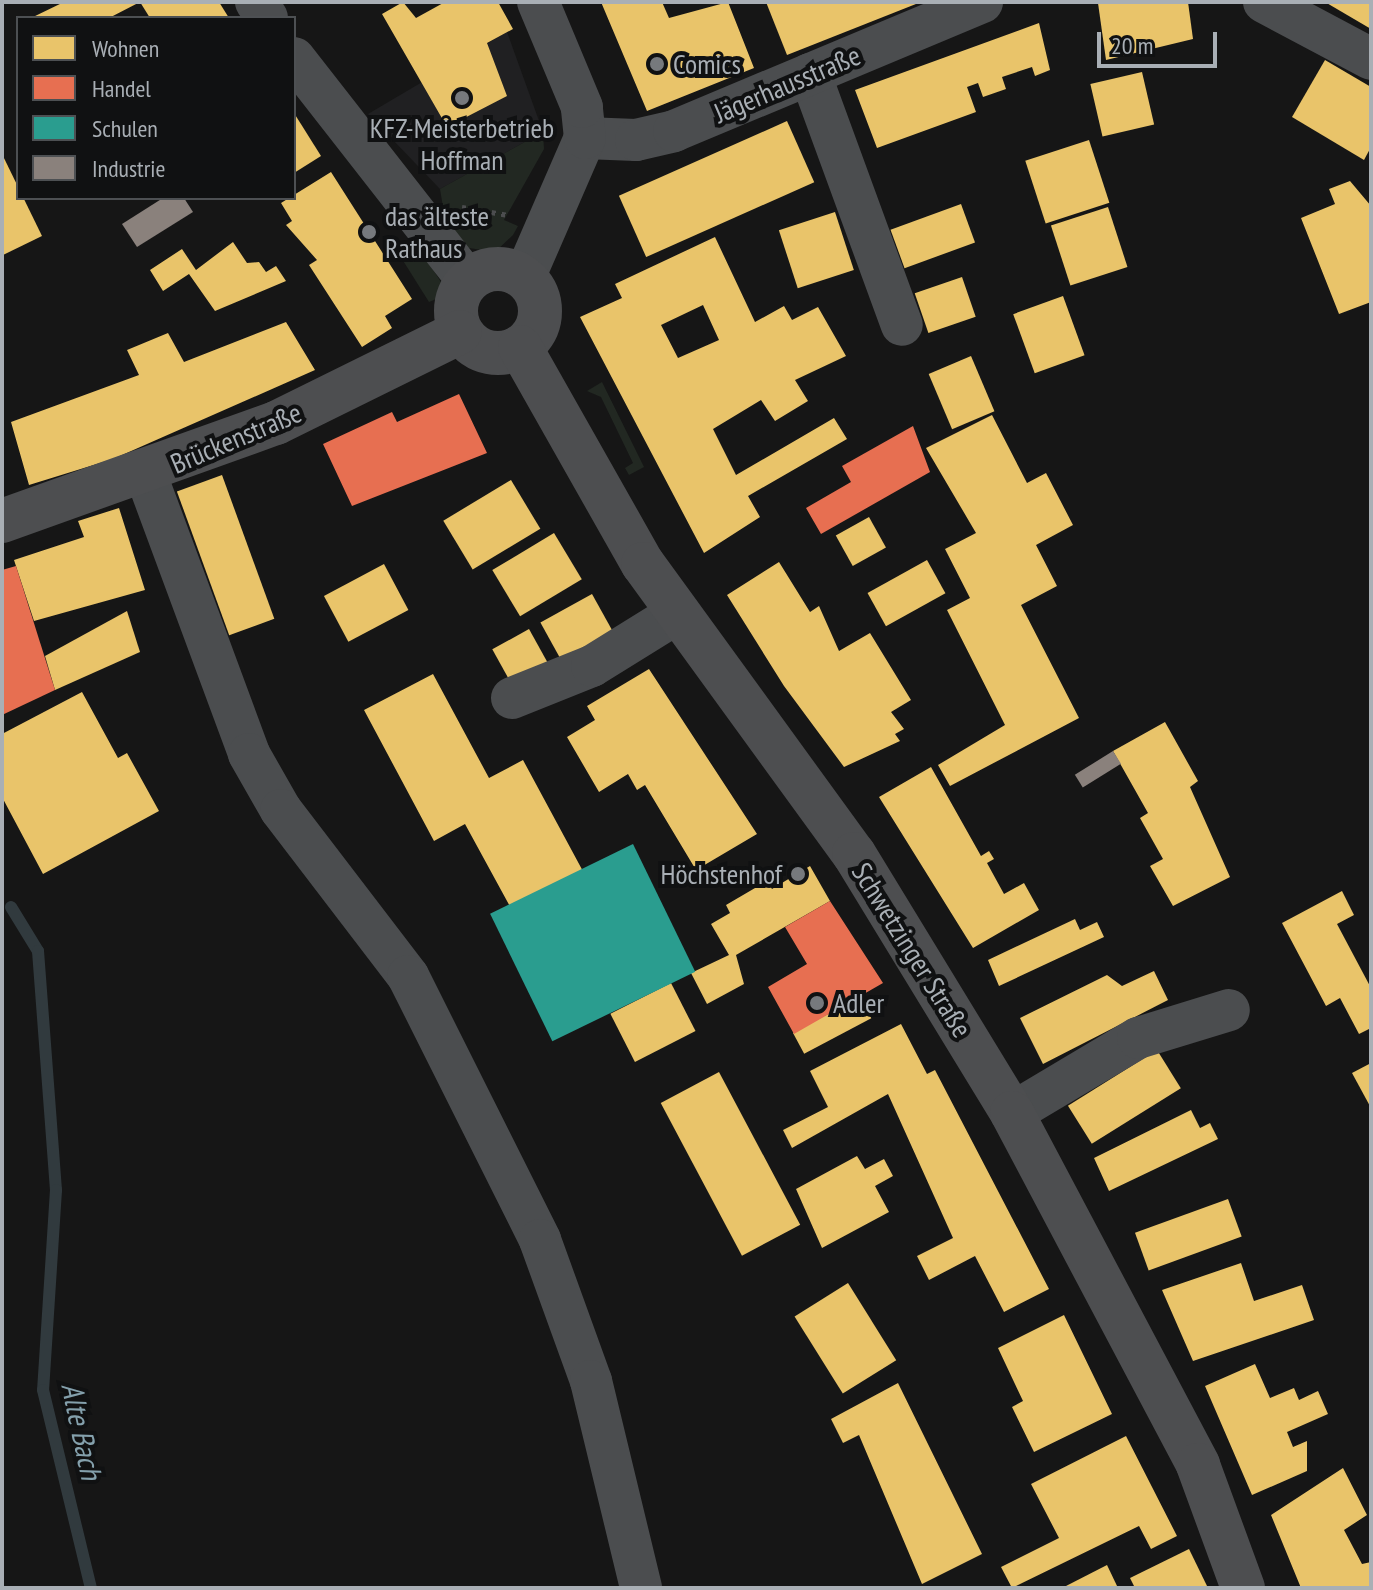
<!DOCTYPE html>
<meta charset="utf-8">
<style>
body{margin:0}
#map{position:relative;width:1373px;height:1590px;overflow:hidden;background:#161616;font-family:"PT Sans Narrow",sans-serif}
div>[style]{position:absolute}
.built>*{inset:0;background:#202022}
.green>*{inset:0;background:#222822}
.homes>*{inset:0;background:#e9c46a;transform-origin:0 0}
.shops>*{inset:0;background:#e76f51}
.schools>*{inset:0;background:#2a9d8f;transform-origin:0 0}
.industry>*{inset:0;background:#8a817c;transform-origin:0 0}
.stream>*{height:12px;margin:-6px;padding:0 6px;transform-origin:6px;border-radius:6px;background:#313a3e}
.path>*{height:5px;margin-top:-2.5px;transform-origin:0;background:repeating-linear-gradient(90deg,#4c4d4f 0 4px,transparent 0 10px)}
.minor>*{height:42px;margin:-21px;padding:0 21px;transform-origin:21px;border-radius:21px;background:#4b4d4f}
.major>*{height:44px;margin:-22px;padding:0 22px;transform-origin:22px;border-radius:22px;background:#4d4e50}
.major>.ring{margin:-22px;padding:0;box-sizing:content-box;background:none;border:44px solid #4d4e50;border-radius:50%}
.dots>*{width:22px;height:22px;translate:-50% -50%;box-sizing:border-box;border:4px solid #101112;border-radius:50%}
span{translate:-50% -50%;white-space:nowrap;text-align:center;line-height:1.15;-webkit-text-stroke:8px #101112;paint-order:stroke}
.poi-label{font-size:28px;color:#a9afb5}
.left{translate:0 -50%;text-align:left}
.right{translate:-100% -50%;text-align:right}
.street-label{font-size:28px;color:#a9afb5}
.water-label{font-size:30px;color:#84a0ac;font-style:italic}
.frame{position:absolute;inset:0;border:4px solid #a9afb5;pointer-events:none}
.legend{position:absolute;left:16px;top:16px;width:280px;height:184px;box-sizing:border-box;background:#101112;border:2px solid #4d5053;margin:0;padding:10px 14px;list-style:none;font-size:24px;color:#a9afb5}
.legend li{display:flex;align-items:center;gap:16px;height:40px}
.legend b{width:40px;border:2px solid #4d5053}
.scale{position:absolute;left:1097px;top:32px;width:120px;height:36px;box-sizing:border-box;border:4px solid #a9afb5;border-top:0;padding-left:10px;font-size:24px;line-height:28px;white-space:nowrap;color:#a9afb5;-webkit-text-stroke:6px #101112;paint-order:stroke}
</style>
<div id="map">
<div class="built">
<div style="clip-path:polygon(507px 32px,543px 132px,440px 189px,368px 114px)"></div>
</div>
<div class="green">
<div style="clip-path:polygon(543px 132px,544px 149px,504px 220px,518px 226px,513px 235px,495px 252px,469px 248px,445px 219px,440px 189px)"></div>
<div style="clip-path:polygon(413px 239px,441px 282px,441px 297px,429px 302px,397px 251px)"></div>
<div style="clip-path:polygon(602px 382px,644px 467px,629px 475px,625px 468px,633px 463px,601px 397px,587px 391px)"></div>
</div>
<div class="homes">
<div style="clip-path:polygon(64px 2px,219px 2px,229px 18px,150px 18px,140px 2px,109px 18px,31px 18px)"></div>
<div style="clip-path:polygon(403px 2px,416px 18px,445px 2px,498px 2px,513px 29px,487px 43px,507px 96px,447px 127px,382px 14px)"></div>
<div style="clip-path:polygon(601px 2px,662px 2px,669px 18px,728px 2px,754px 68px,647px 111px)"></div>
<div style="clip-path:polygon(766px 2px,921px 2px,787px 55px)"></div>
<div style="clip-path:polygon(1188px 2px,1193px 39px,1106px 60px,1098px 3px)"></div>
<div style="clip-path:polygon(1325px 2px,1371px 2px,1371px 29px)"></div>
<div style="clip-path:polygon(1039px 23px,1050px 70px,1035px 76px,1032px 67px,1002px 77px,1006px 89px,983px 97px,978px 83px,967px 87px,976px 112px,877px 148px,855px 90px)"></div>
<div style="clip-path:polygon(1325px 60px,1371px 87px,1371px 147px,1364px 160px,1292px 117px)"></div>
<div style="left:1142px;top:72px;width:54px;height:53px;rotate:77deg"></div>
<div style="clip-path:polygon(294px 113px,321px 156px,294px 173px)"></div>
<div style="left:787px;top:121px;width:67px;height:184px;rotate:66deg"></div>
<div style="left:1089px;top:140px;width:66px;height:67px;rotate:72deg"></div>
<div style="clip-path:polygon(2px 154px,42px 236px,3px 255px,2px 252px)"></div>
<div style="clip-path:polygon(331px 172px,412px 299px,385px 316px,392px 328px,362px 347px,309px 265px,317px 260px,286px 225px,292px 221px,281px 203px)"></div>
<div style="clip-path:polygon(1350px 181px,1371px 206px,1371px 302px,1339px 314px,1301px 218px,1335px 204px,1329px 189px)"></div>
<div style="left:961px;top:204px;width:41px;height:75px;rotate:70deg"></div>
<div style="left:1108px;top:207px;width:63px;height:60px;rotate:72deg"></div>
<div style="left:835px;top:212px;width:61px;height:59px;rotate:72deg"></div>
<div style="clip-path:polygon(evenodd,715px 237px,755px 322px,784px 306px,792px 320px,818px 307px,846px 356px,795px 380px,808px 401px,775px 421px,761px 400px,713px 429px,736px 475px,834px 418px,847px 439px,748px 496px,760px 517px,704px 553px,580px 317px,622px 298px,615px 284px,715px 237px,703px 305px,719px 340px,678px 358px,661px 325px,703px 305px)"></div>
<div style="clip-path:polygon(233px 242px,247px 263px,259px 262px,266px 272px,276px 266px,286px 281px,215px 311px,189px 274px,163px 291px,150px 270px,182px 249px,196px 270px)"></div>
<div style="left:962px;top:277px;width:42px;height:50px;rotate:71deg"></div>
<div style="left:1063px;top:296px;width:63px;height:53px;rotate:70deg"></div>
<div style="clip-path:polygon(286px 322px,315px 370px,113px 459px,29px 485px,11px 422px,139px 375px,127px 350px,168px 333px,184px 362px)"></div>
<div style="left:971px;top:356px;width:60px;height:46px;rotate:67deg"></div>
<div style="clip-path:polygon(992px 415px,1027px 483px,1046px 473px,1073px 525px,1036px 545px,1057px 586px,1021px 605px,1079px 718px,950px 786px,938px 765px,1005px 725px,947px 610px,970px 598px,945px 549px,976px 533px,926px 448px)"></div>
<div style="left:222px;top:475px;width:153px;height:48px;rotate:70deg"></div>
<div style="left:511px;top:480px;width:57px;height:79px;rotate:59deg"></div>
<div style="clip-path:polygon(119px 508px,145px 590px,34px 621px,14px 560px,84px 537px,78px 521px)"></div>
<div style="left:869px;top:517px;width:35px;height:38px;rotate:61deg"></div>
<div style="left:554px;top:533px;width:54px;height:72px;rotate:59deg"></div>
<div style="left:927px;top:560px;width:38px;height:68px;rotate:61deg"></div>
<div style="clip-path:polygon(779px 562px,810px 612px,819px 606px,839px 651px,870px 633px,911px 700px,891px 712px,904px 729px,895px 734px,900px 741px,844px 767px,784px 686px,727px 595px)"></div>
<div style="left:384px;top:564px;width:52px;height:68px;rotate:62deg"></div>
<div style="left:592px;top:594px;width:51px;height:59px;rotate:61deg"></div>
<div style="clip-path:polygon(127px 611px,140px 652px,55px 690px,45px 656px)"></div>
<div style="left:529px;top:629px;width:38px;height:42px;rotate:61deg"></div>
<div style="clip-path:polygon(649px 669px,757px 834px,696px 870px,645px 785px,637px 790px,628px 774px,599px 792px,567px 737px,595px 720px,587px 706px)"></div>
<div style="clip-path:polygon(433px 674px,489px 778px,523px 760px,585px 875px,513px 912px,465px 824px,434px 841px,364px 710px)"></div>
<div style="clip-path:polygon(82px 692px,118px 758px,127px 753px,159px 811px,43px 874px,2px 797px,2px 734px)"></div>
<div style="clip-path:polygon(1165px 722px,1198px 781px,1190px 787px,1230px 877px,1173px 906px,1150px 866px,1163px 859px,1140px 818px,1148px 813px,1113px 751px)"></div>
<div style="clip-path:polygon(931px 767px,981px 856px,989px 851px,994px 859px,987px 863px,1004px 894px,1024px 883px,1039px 910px,973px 948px,879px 797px)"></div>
<div style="clip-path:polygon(810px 866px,830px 901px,736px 955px,744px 984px,707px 1004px,691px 973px,729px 955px,711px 924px,730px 913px,726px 905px,767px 881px,772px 889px)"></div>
<div style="clip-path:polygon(1342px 891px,1354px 915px,1337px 924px,1371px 988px,1371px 1028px,1359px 1034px,1340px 998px,1326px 1006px,1282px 923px)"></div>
<div style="clip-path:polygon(1075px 919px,1080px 930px,1097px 922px,1104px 937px,999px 986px,988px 960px)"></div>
<div style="clip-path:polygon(1154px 971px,1168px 1000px,1043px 1064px,1020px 1018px,1107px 975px,1122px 986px)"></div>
<div style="left:671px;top:983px;width:54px;height:68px;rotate:63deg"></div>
<div style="left:860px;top:997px;width:24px;height:76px;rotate:62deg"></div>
<div style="clip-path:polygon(901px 1024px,927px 1074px,935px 1070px,1049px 1289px,1004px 1312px,975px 1256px,929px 1280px,917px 1256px,953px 1238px,888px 1094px,792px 1148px,783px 1130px,828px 1107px,810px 1071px)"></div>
<div style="left:1157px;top:1050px;width:45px;height:105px;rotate:58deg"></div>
<div style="clip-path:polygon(1371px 1063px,1371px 1108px,1352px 1073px)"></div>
<div style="left:719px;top:1072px;width:173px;height:66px;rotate:62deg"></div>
<div style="clip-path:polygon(1191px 1110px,1200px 1128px,1210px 1123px,1218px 1139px,1109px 1191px,1094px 1158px)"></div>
<div style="clip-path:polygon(857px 1156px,865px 1169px,884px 1159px,893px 1176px,875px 1186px,889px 1212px,822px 1248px,796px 1189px)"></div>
<div style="left:1228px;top:1199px;width:40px;height:99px;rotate:70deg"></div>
<div style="clip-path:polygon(1241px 1263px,1254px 1301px,1302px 1285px,1314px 1320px,1193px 1361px,1162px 1290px)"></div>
<div style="left:848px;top:1283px;width:91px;height:63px;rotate:58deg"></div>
<div style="clip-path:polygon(1064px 1315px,1112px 1414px,1034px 1452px,1012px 1407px,1023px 1401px,998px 1348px)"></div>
<div style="clip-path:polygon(1255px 1364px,1270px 1398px,1294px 1388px,1299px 1400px,1318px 1391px,1328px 1414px,1287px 1432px,1293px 1447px,1307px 1441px,1307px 1471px,1252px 1495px,1205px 1386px)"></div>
<div style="clip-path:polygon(898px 1383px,982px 1554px,922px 1584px,859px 1435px,843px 1443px,831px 1419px)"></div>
<div style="clip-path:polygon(1126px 1436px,1177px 1536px,1151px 1549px,1139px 1526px,1012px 1588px,1001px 1567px,1059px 1538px,1031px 1484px)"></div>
<div style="clip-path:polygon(1343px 1468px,1367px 1515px,1344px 1530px,1362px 1564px,1371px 1562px,1371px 1588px,1301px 1588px,1271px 1515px)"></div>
<div style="clip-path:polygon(1189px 1549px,1208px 1588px,1135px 1588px,1130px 1578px)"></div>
<div style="clip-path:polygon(1107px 1565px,1118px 1588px,1067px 1588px,1066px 1586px)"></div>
</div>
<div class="shops">
<div style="clip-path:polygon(459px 394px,487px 453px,352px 506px,323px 444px,392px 412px,397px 422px)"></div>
<div style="clip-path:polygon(913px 426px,930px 472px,821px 534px,806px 508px,851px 482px,842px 466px)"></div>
<div style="clip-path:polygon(16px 566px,55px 690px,2px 715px,2px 570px)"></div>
<div style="clip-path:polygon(830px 901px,883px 983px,794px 1034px,768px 987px,807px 964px,785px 927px)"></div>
</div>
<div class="schools">
<div style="left:633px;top:844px;width:142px;height:159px;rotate:64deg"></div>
</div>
<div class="industry">
<div style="clip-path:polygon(163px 198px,184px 198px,193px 212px,137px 247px,122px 224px)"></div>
<div style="left:1113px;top:751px;width:15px;height:45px;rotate:58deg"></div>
</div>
<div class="stream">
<div style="left:11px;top:907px;width:52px;rotate:58.5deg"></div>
<div style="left:38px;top:951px;width:240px;rotate:85.7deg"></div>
<div style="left:56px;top:1190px;width:200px;rotate:93.7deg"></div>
<div style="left:43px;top:1390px;width:204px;rotate:76.4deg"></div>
</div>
<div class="path">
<div style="left:462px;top:207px;width:47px;rotate:9.9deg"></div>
</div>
<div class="minor">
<div style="left:256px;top:2px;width:19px;rotate:55deg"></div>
<div style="left:1264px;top:2px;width:121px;rotate:28deg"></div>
<div style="left:294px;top:58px;width:283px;rotate:52deg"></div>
<div style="left:810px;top:74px;width:267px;rotate:69.9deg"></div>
<div style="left:585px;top:138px;width:51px;rotate:2.2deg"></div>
<div style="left:636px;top:140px;width:39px;rotate:-13deg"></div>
<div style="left:674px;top:131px;width:334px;rotate:-22.7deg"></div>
<div style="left:524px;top:278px;width:153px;rotate:-66.5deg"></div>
<div style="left:585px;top:138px;width:31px;rotate:-96deg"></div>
<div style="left:582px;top:107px;width:114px;rotate:-112.7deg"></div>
<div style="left:146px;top:475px;width:297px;rotate:69.7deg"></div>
<div style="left:249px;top:754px;width:64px;rotate:60.3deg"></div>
<div style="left:281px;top:810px;width:209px;rotate:52.6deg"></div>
<div style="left:408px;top:976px;width:295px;rotate:63.4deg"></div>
<div style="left:540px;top:1240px;width:150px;rotate:70.1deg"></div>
<div style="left:591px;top:1381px;width:213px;rotate:76.4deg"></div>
<div style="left:512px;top:698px;width:86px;rotate:-21.8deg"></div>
<div style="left:592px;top:666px;width:102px;rotate:-31.8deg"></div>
<div style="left:1012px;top:1113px;width:147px;rotate:-30.8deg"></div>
<div style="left:1138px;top:1038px;width:95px;rotate:-17.1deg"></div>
</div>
<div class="major">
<div class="ring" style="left:456px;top:269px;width:40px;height:40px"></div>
<div style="left:520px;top:347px;width:249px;rotate:60.5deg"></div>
<div style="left:643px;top:564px;width:359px;rotate:54deg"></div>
<div style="left:854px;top:854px;width:303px;rotate:58.6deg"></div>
<div style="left:1012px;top:1113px;width:398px;rotate:62.1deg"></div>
<div style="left:1198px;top:1465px;width:131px;rotate:69.9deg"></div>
<div style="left:2px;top:521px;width:291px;rotate:-19.7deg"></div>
<div style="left:276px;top:423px;width:205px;rotate:-26.3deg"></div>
</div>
<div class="dots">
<div style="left:657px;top:64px;background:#76797d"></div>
<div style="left:462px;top:98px;background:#76797d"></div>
<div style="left:369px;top:232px;background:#76797d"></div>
<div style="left:798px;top:874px;background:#76797d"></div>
<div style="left:817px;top:1003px;background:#76797d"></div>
</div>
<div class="poi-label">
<span class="left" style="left:673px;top:64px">Comics</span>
<span style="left:462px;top:144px">KFZ-Meisterbetrieb<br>Hoffman</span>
<span class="left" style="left:385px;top:232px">das älteste<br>Rathaus</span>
<span class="right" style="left:782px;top:874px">Höchstenhof</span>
<span class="left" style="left:833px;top:1003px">Adler</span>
</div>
<div class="street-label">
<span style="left:787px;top:84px;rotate:-23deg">Jägerhausstraße</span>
<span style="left:236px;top:438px;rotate:-23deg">Brückenstraße</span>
<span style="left:912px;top:950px;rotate:58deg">Schwetzinger Straße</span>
</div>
<div class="water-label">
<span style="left:82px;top:1431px;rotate:78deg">Alte Bach</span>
</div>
<div class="frame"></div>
<ul class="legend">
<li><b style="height:22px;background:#e9c46a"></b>Wohnen</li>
<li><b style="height:22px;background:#e76f51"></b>Handel</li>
<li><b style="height:22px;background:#2a9d8f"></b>Schulen</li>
<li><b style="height:22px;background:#8a817c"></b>Industrie</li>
</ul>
<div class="scale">20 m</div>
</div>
